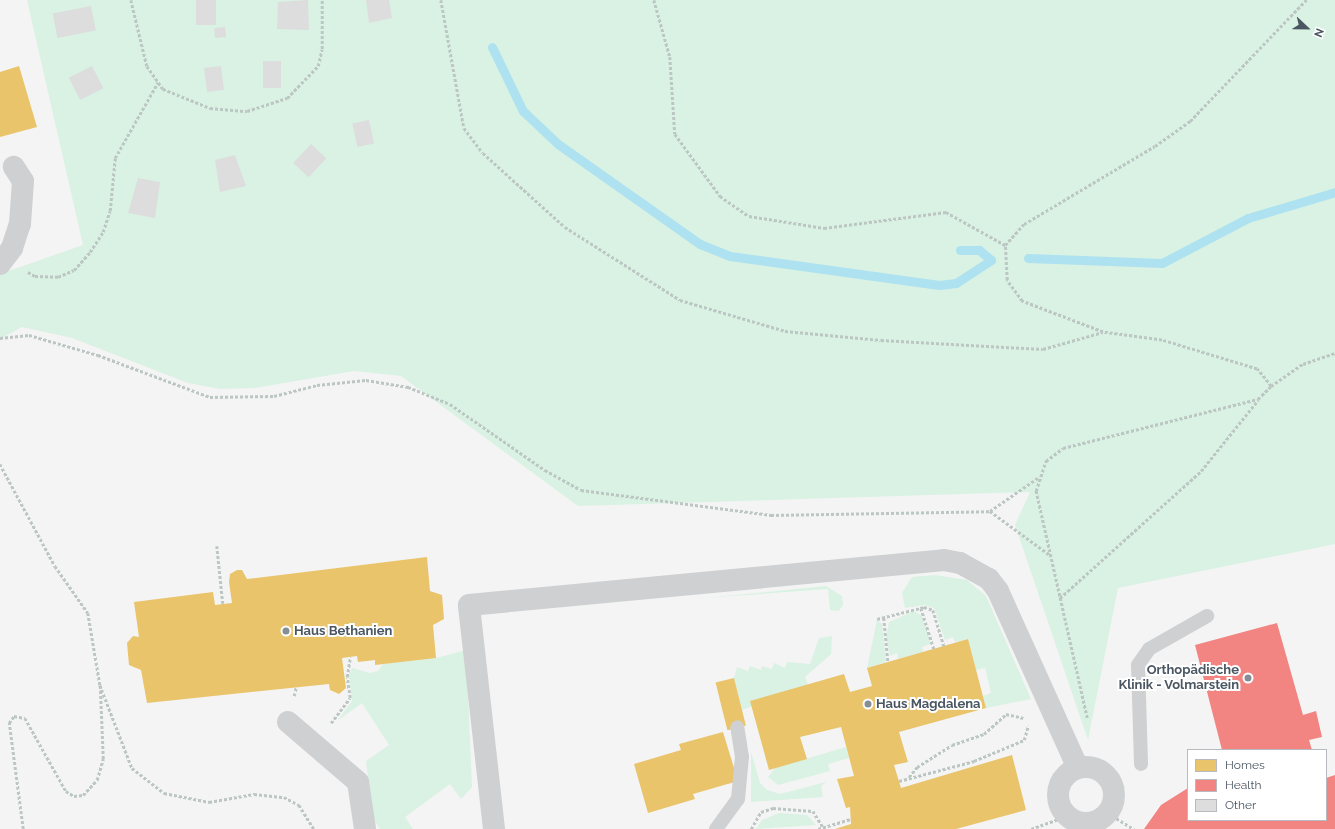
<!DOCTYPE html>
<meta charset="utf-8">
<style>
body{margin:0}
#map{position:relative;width:1335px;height:829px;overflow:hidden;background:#f4f4f4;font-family:Raleway,sans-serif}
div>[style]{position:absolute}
.green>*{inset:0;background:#d9f2e3}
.homes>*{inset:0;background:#e9c46a;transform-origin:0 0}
.health>*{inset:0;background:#f28482}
.stream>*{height:9px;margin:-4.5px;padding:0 4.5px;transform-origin:4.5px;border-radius:4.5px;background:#aee2f0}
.building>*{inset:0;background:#ddddde;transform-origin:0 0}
.path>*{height:2.5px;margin-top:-1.25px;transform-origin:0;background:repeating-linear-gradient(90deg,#bcc7c4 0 3px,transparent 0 5px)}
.service>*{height:14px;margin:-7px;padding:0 7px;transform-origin:7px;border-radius:7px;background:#ced0d2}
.minor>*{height:22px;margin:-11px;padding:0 11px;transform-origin:11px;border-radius:11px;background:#ced0d2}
.minor>.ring{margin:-11px;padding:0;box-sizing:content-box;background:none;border:22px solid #ced0d2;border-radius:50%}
.dots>*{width:11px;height:11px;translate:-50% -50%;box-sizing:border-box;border:2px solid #fff;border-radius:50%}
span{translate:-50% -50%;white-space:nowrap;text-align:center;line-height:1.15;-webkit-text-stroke:4px #fff;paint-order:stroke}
.poi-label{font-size:13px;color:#4a5661;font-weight:700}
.left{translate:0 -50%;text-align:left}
.right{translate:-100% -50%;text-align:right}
.legend{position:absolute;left:1187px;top:749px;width:140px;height:72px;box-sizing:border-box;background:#fff;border:1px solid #b7bbc0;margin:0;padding:5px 7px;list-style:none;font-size:12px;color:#4a5661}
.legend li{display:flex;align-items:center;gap:8px;height:20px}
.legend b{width:20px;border:1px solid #b7bbc0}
.north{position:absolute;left:1287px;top:8px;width:40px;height:40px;-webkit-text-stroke:3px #fff;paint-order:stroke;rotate:112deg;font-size:11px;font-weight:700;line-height:16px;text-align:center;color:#4a5661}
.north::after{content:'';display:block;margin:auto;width:14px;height:18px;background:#4a5661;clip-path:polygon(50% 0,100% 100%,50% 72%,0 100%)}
</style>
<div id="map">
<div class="green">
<div style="clip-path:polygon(27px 0,1335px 0,1335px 544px,1118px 588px,1088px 740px,1015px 525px,1030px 492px,578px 506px,401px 376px,354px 371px,255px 388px,220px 389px,188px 383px,72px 338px,22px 327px,0 339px,0 274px,83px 245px)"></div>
<div style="clip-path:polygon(935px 575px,967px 580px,986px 596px,1031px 699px,986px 708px,983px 696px,991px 693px,985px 668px,976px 670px,968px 639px,955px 642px,953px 637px,945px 640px,934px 608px,924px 605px,905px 608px,902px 593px,912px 577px)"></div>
<div style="clip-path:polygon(826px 586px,842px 596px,843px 605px,839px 611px,830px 610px,828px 589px,706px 598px)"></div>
<div style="clip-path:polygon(914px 611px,922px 616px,931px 644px,922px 647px,923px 652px,898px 659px,897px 653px,890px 656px,886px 638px,889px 622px)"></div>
<div style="clip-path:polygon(877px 620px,882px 624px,886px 662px,867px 668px)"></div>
<div style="clip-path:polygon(832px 636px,831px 654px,805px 677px,808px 685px,742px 710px,734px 678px,737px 667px,748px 671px,750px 666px,761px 670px,762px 666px,772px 669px,774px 663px,785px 668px,787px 662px,810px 664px,819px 638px)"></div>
<div style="clip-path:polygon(466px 650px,472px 787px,461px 799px,450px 784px,405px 817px,413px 829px,380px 829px,373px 818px,366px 761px,389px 745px,362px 703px,337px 721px,352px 701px,349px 675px,352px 668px,370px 673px,378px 671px,383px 664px,436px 658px)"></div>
<div style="clip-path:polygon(846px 747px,849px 758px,828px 764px,830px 771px,778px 785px,768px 777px,775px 768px)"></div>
<div style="clip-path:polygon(751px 752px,760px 783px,767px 790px,780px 794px,826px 782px,821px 786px,823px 797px,751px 802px)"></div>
<div style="clip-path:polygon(779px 813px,807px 815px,816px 825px,756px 829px,762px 820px)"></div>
</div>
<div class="homes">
<div style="clip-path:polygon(19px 66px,37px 127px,0 137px,0 72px)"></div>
<div style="clip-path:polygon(427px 557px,430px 591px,442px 595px,444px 619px,433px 625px,436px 658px,375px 665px,375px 660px,358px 662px,357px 656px,342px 658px,346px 688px,339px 694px,330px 690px,329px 684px,147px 703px,141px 670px,129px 665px,127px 643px,133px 636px,139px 637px,134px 602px,213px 592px,215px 605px,232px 603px,229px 582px,230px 574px,237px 570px,242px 570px,247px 579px)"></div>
<div style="clip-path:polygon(968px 639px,986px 708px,899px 732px,908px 762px,894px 765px,901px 788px,1012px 755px,1026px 810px,956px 829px,835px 829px,851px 824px,850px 807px,846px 808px,837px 779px,854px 776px,841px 727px,800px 737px,807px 759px,769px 770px,750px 701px,844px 674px,850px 692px,872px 686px,867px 668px)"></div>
<div style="left:734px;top:678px;width:49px;height:19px;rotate:76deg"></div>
<div style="clip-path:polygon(723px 732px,738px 781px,693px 794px,695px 799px,648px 813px,634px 764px,681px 750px,679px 744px)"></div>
</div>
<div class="health">
<div style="clip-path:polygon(1277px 623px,1303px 715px,1316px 711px,1322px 737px,1309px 740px,1312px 750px,1222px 750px,1195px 645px)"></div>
<div style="clip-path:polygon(1335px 775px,1335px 829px,1144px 829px,1161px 805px,1188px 788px,1188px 820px,1326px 820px,1326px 778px)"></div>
</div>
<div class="stream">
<div style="left:492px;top:47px;width:71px;rotate:64.2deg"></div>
<div style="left:523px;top:111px;width:48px;rotate:43.3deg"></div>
<div style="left:558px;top:144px;width:174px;rotate:35.2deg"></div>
<div style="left:700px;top:244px;width:32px;rotate:22deg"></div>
<div style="left:730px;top:256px;width:211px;rotate:7.9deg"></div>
<div style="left:939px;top:285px;width:17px;rotate:-7deg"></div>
<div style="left:956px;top:283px;width:42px;rotate:-33.3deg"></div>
<div style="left:991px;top:260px;width:16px;rotate:-140deg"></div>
<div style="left:979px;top:250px;width:19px;rotate:180deg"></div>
<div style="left:1028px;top:258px;width:134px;rotate:2.1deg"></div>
<div style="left:1162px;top:263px;width:97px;rotate:-27.6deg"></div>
<div style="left:1248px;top:218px;width:91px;rotate:-16.6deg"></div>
</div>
<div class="building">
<div style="left:196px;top:0;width:20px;height:25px"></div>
<div style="clip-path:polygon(308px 0,309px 30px,277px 29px,278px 2px)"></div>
<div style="clip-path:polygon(366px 0,389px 0,392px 18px,369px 23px)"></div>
<div style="left:91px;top:6px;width:25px;height:39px;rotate:79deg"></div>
<div style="left:225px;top:27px;width:10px;height:11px;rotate:84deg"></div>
<div style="left:263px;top:61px;width:18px;height:27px"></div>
<div style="left:92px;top:66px;width:25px;height:26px;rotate:63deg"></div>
<div style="left:221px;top:66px;width:24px;height:17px;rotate:83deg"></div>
<div style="left:369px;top:120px;width:24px;height:17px;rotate:78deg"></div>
<div style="left:311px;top:144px;width:21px;height:26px;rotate:43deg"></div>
<div style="clip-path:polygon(235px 155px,246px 186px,220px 192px,215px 160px)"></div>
<div style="clip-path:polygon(138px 178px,160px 182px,155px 218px,128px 213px)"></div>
</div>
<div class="path">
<div style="left:131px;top:0;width:68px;rotate:76.4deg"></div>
<div style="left:147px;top:66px;width:28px;rotate:55deg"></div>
<div style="left:163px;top:89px;width:51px;rotate:22deg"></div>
<div style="left:210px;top:108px;width:37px;rotate:5deg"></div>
<div style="left:247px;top:111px;width:42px;rotate:-18deg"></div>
<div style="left:287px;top:98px;width:45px;rotate:-45.9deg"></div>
<div style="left:318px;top:66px;width:17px;rotate:-77deg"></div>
<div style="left:322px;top:49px;width:49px;rotate:-90deg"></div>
<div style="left:441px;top:0;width:130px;rotate:79.8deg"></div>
<div style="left:464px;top:128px;width:31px;rotate:53deg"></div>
<div style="left:483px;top:153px;width:110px;rotate:42.1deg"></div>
<div style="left:565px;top:227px;width:136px;rotate:32.4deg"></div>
<div style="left:680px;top:300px;width:109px;rotate:16.4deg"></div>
<div style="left:785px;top:331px;width:96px;rotate:5.4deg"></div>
<div style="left:881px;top:340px;width:162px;rotate:3.2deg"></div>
<div style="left:1043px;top:349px;width:62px;rotate:-15.8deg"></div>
<div style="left:654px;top:0;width:59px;rotate:74.3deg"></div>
<div style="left:670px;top:57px;width:77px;rotate:86.3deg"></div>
<div style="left:675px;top:134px;width:77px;rotate:54deg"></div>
<div style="left:720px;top:196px;width:35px;rotate:35deg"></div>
<div style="left:749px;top:216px;width:76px;rotate:9.1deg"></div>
<div style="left:824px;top:228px;width:123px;rotate:-7.5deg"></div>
<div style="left:946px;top:212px;width:68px;rotate:29.2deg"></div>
<div style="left:28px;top:272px;width:8px;rotate:30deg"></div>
<div style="left:35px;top:276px;width:23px;rotate:2deg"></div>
<div style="left:58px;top:277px;width:17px;rotate:-24deg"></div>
<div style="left:74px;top:270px;width:24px;rotate:-48deg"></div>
<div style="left:90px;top:252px;width:24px;rotate:-57deg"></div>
<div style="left:103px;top:232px;width:22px;rotate:-72deg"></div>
<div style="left:110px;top:211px;width:53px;rotate:-84.6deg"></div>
<div style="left:115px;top:158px;width:87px;rotate:-60.5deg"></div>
<div style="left:0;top:338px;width:29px;rotate:-6deg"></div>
<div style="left:29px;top:335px;width:72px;rotate:16.2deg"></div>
<div style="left:98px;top:355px;width:120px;rotate:20.6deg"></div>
<div style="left:210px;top:397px;width:64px;rotate:-0.9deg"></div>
<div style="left:274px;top:396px;width:44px;rotate:-14.3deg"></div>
<div style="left:317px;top:385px;width:49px;rotate:-5.8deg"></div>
<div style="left:366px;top:380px;width:43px;rotate:9.5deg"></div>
<div style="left:408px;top:387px;width:45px;rotate:22deg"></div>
<div style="left:450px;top:404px;width:116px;rotate:34.8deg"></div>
<div style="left:545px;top:470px;width:41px;rotate:29.1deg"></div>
<div style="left:581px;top:490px;width:192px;rotate:7.5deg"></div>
<div style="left:771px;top:515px;width:219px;rotate:-1deg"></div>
<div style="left:990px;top:511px;width:74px;rotate:36.3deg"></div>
<div style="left:1271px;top:386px;width:22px;rotate:-129deg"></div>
<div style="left:1257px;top:369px;width:99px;rotate:-163deg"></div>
<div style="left:1162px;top:340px;width:60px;rotate:-172.3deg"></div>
<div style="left:1103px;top:332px;width:87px;rotate:-159.1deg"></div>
<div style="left:1022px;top:301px;width:26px;rotate:-126deg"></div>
<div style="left:1007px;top:280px;width:35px;rotate:-93deg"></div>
<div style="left:1005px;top:245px;width:28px;rotate:-48deg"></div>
<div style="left:1024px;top:224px;width:152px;rotate:-30.8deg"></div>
<div style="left:1155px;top:146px;width:43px;rotate:-35.5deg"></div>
<div style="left:1190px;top:121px;width:168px;rotate:-46.2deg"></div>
<div style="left:0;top:464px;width:116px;rotate:61.7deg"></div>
<div style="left:55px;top:566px;width:57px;rotate:54.9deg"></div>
<div style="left:88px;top:613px;width:73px;rotate:80.5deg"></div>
<div style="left:990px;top:511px;width:60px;rotate:-34.8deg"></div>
<div style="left:217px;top:546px;width:58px;rotate:84.1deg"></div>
<div style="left:1060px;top:598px;width:190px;rotate:-42deg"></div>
<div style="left:1201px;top:471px;width:91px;rotate:-51.2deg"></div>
<div style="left:921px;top:608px;width:43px;rotate:72.4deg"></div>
<div style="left:884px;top:618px;width:43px;rotate:84.7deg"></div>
<div style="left:877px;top:619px;width:49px;rotate:-14.3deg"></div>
<div style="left:924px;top:607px;width:9px;rotate:18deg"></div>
<div style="left:933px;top:610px;width:38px;rotate:73deg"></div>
<div style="left:294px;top:696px;width:9px;rotate:-77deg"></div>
<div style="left:1087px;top:718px;width:233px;rotate:-102.7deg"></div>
<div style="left:1036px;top:491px;width:32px;rotate:-72deg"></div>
<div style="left:1046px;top:461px;width:21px;rotate:-37deg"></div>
<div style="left:1063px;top:448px;width:201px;rotate:-14.1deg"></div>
<div style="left:1258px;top:399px;width:18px;rotate:-45deg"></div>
<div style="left:1271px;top:386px;width:39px;rotate:-35deg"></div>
<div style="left:1303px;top:364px;width:34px;rotate:-19deg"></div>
<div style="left:331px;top:723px;width:31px;rotate:-53deg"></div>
<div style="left:350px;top:698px;width:21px;rotate:-98deg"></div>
<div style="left:347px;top:677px;width:20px;rotate:-81deg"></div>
<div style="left:909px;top:777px;width:13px;rotate:-51deg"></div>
<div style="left:917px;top:767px;width:41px;rotate:-32.2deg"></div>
<div style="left:952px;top:745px;width:34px;rotate:-19deg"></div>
<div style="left:984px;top:734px;width:30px;rotate:-42deg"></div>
<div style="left:1006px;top:714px;width:18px;rotate:13deg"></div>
<div style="left:899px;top:781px;width:78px;rotate:-14.9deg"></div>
<div style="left:974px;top:761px;width:54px;rotate:-22.8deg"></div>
<div style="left:1024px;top:740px;width:15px;rotate:-74deg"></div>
<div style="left:1108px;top:813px;width:31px;rotate:32deg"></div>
<div style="left:1099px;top:820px;width:9px;rotate:84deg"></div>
<div style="left:23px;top:829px;width:107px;rotate:-97.5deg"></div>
<div style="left:9px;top:723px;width:9px;rotate:-54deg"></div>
<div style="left:14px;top:716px;width:11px;rotate:10deg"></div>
<div style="left:25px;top:718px;width:84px;rotate:60.7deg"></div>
<div style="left:66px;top:791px;width:9px;rotate:32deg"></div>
<div style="left:74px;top:796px;width:9px;rotate:-6deg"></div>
<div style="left:83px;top:795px;width:21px;rotate:-47deg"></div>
<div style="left:97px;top:780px;width:22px;rotate:-74deg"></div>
<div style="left:103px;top:759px;width:74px;rotate:-92.3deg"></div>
<div style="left:100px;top:685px;width:89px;rotate:68.9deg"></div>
<div style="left:132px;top:768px;width:41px;rotate:38deg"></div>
<div style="left:164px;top:793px;width:46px;rotate:11.3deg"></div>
<div style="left:209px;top:802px;width:46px;rotate:-10.1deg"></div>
<div style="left:254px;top:794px;width:30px;rotate:6deg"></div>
<div style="left:284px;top:797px;width:17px;rotate:28deg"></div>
<div style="left:299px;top:805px;width:28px;rotate:58deg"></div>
<div style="left:751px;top:829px;width:20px;rotate:-60deg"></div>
<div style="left:761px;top:812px;width:13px;rotate:-18deg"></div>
<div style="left:773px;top:808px;width:40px;rotate:4.3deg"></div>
<div style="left:813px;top:811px;width:19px;rotate:58deg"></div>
<div style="left:818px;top:829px;width:34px;rotate:-17deg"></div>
<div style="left:1031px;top:829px;width:38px;rotate:-20deg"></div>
</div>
<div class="service">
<div style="left:1141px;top:764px;width:99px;rotate:-91.7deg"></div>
<div style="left:1138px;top:665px;width:19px;rotate:-55deg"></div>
<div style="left:1149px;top:649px;width:67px;rotate:-29.6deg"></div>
<div style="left:716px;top:829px;width:37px;rotate:-54deg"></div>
<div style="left:738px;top:799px;width:42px;rotate:-84.6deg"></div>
<div style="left:742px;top:757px;width:30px;rotate:-99deg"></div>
</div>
<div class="minor">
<div style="left:0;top:264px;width:20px;rotate:-53deg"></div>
<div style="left:12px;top:248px;width:25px;rotate:-72deg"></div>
<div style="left:20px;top:224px;width:43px;rotate:-86deg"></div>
<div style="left:23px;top:181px;width:17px;rotate:-123deg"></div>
<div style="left:288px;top:722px;width:92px;rotate:40.6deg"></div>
<div style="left:358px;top:782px;width:48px;rotate:81.5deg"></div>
<div class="ring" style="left:1058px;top:767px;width:34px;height:34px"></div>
<div style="left:494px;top:829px;width:225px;rotate:-96.4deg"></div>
<div style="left:469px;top:605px;width:477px;rotate:-5.4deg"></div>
<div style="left:944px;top:560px;width:16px;rotate:11deg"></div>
<div style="left:960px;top:563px;width:33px;rotate:29deg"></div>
<div style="left:989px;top:579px;width:15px;rotate:53deg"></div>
<div style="left:998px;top:591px;width:194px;rotate:65.7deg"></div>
</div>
<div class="dots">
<div style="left:286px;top:631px;background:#868d94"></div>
<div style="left:1248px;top:678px;background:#868d94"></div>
<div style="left:868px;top:704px;background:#868d94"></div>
</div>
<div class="poi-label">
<span class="left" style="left:294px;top:631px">Haus Bethanien</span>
<span class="right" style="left:1239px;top:678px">Orthopädische<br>Klinik - Volmarstein</span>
<span class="left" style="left:876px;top:704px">Haus Magdalena</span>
</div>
<ul class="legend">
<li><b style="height:11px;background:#e9c46a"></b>Homes</li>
<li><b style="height:11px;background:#f28482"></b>Health</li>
<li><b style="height:11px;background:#ddddde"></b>Other</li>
</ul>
<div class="north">N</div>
</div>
